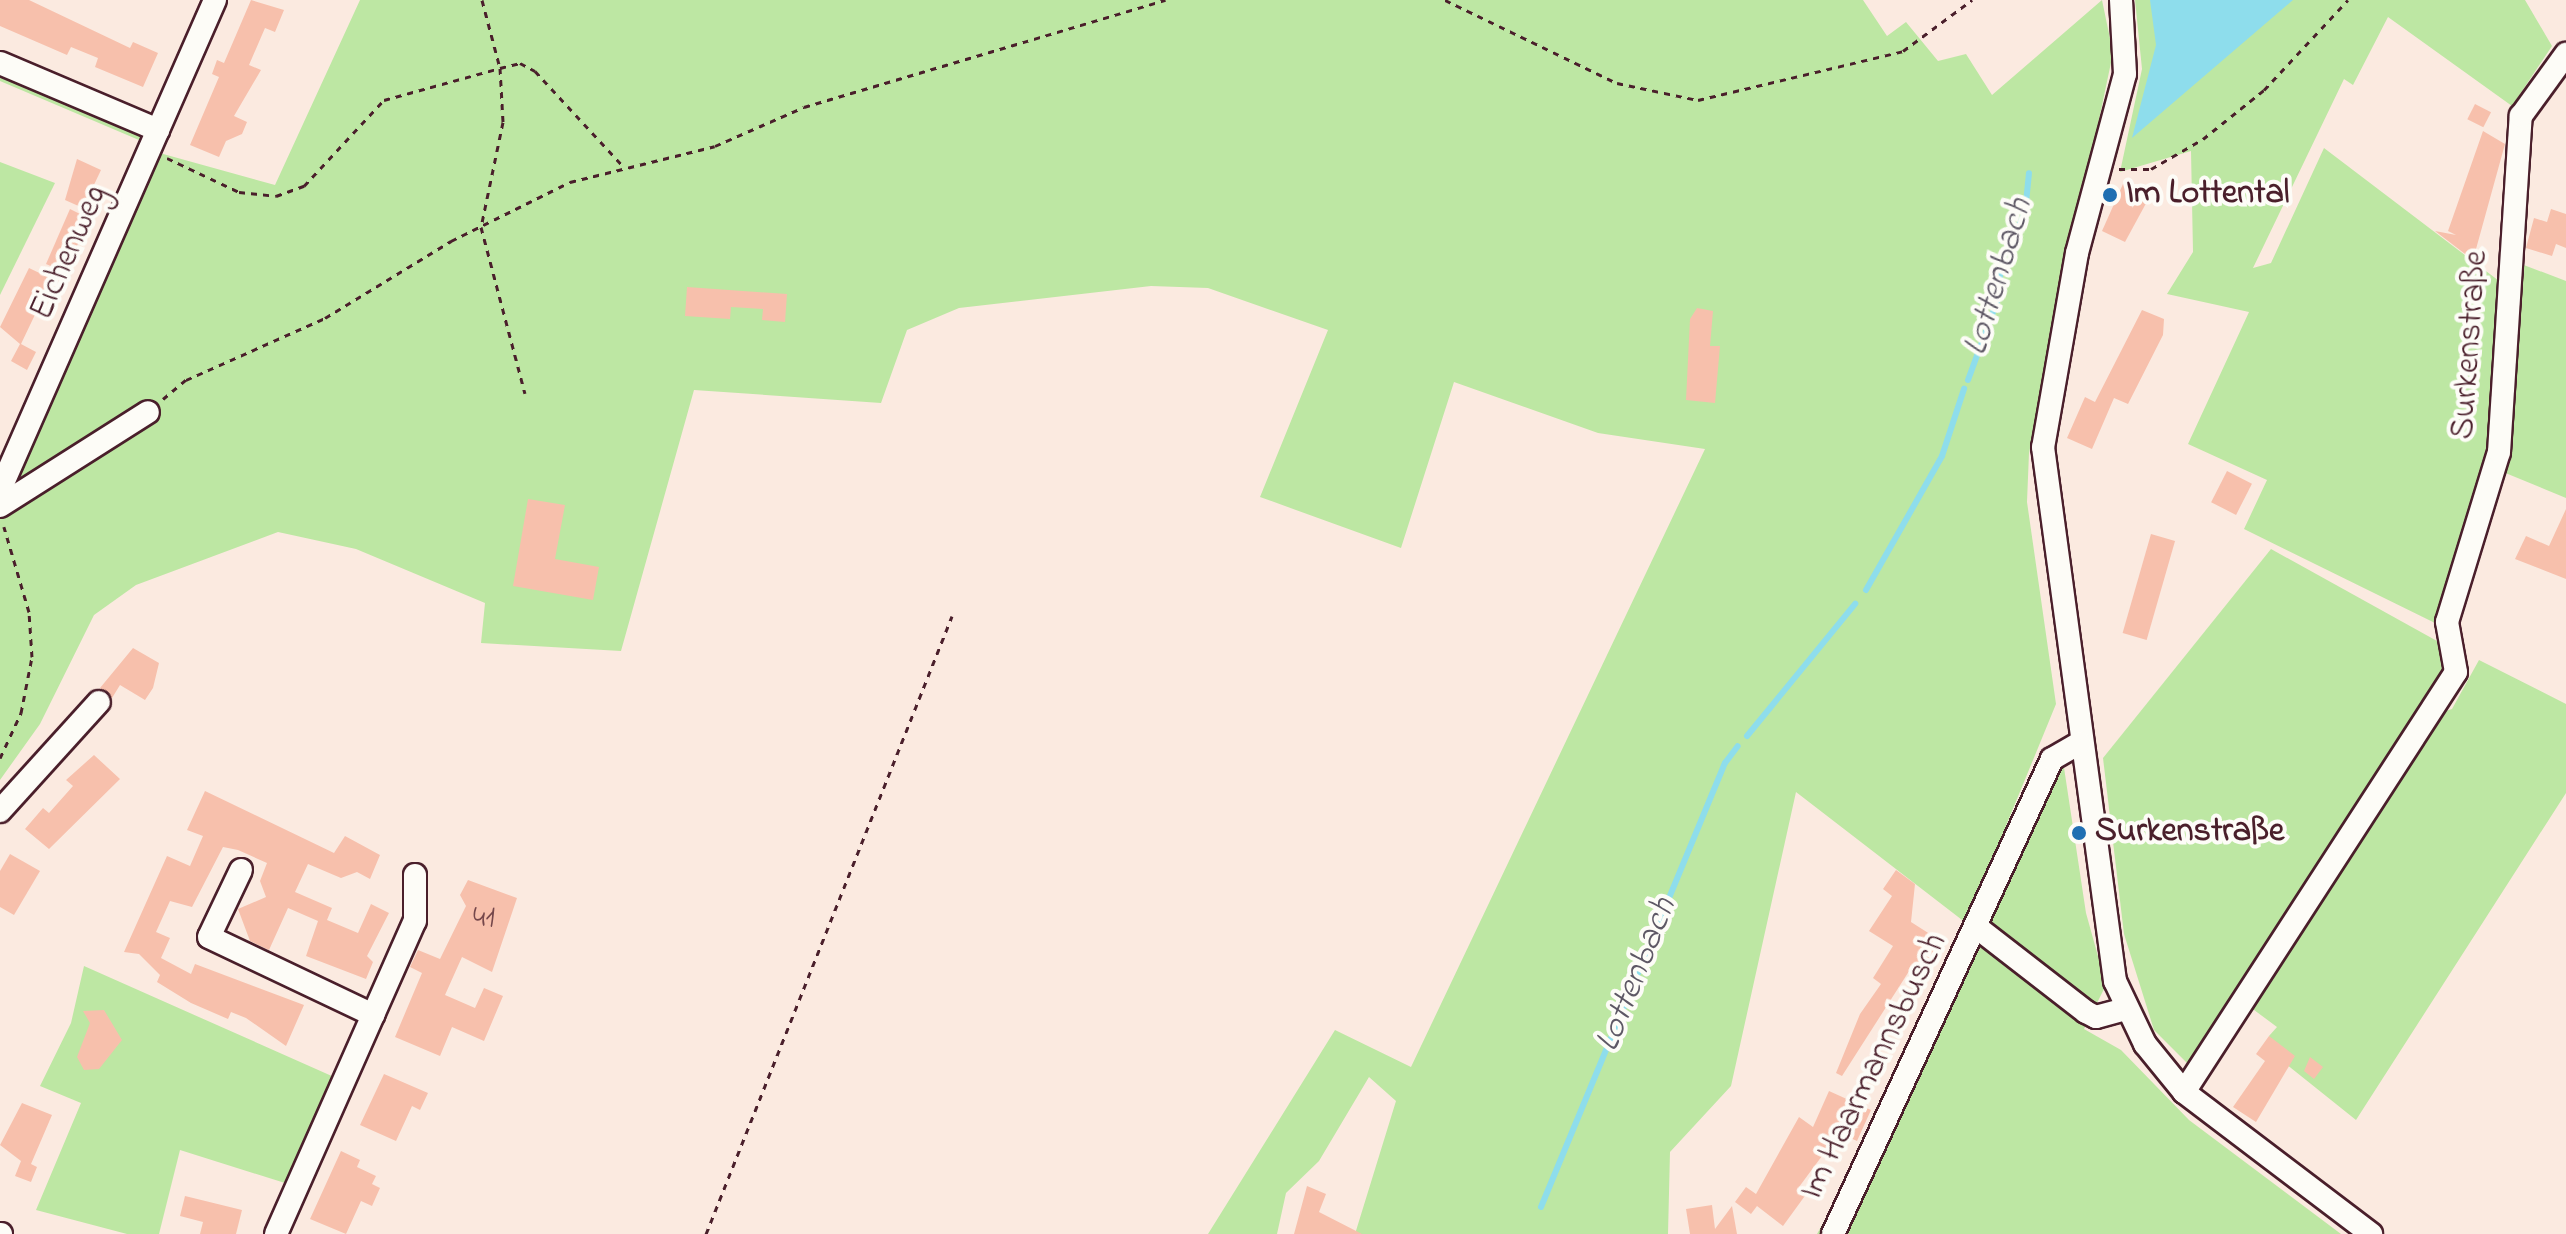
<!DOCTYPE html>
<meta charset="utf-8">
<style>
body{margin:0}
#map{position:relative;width:2566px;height:1234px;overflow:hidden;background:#fbeae0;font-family:"Indie Flower",sans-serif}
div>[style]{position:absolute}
.green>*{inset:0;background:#bde7a3}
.water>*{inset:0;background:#8eddec}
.stream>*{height:6px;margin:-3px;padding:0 3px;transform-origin:3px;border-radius:3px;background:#8eddec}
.building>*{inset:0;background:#f7c0ac;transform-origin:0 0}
.path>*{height:3px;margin-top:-1.5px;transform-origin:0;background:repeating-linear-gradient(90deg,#4a1f2b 0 6px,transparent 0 12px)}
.roads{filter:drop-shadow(2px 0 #4a1f2b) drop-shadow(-2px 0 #4a1f2b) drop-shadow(0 2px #4a1f2b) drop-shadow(0 -2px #4a1f2b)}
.minor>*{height:22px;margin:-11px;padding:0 11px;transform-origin:11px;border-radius:11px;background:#fdfcf7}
.dots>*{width:22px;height:22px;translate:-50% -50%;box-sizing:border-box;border:4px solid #fdfcf7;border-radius:50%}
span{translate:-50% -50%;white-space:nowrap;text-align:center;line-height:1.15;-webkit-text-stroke:8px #fdfcf7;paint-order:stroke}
.number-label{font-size:30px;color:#75474b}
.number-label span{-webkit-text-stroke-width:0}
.poi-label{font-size:34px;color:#4a1f2b;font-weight:700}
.left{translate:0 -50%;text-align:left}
.street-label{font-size:34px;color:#4a1f2b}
.water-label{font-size:36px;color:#5e5865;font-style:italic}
</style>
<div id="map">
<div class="green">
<div style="clip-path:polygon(360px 0,1863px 0,1887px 36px,1906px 22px,1938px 61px,1966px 54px,1992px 95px,2102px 0,2113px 53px,2029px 453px,2027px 502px,2056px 704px,1966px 923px,1796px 792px,1731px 1086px,1670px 1152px,1668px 1234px,1355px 1234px,1396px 1101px,1369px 1077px,1319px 1161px,1286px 1193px,1277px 1234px,1208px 1234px,1335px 1030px,1411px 1067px,1705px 449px,1598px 433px,1454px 382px,1401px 548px,1260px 497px,1328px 330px,1208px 288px,1151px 286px,959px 308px,907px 330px,881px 403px,694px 390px,621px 651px,481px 643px,485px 603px,356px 549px,278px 532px,136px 585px,94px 615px,40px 724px,0 780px,0 517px,156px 152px,275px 185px)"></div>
<div style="clip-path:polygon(2135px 0,2525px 0,2552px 46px,2512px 106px,2388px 17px,2353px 85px,2344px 79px,2253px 268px,2271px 263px,2324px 148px,2507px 287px,2499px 452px,2435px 623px,2244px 529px,2267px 480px,2188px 444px,2249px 312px,2167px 294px,2193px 252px,2191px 151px,2120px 172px,2142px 69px)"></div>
<div style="clip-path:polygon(0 72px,140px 132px,146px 143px,0 81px)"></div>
<div style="clip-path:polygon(0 162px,55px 183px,0 295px)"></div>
<div style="clip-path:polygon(2516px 262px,2566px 281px,2566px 498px,2503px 472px)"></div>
<div style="clip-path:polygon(2271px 549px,2437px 641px,2446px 665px,2192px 1068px,2154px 1030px,2124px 934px,2103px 758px)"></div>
<div style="clip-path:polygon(2479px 660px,2566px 704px,2566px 793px,2356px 1120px,2276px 1056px,2269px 1036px,2277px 1027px,2246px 1004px,2433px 715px,2452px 709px)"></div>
<div style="clip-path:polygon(2063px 761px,2086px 913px,2106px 985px,2084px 1029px,2121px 1050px,2189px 1120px,2341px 1234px,1817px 1234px,1988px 925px)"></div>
<div style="clip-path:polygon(84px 966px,334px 1077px,285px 1183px,180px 1150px,159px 1234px,127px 1234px,36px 1210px,81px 1103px,40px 1086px,71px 1023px)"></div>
</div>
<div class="water">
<div style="clip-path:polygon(2150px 0,2293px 0,2132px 138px,2156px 45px)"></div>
</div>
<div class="stream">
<div style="left:1968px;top:380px;width:84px;rotate:-69.8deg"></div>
<div style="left:1997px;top:301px;width:42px;rotate:-83.2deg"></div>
<div style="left:2002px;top:259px;width:51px;rotate:-63.4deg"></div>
<div style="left:2025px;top:213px;width:40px;rotate:-84.3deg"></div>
<div style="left:1866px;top:590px;width:154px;rotate:-60.4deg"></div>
<div style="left:1942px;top:456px;width:71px;rotate:-71.8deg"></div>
<div style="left:1747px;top:736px;width:171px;rotate:-50.7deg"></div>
<div style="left:1541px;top:1207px;width:481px;rotate:-67.5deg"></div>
<div style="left:1725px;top:763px;width:21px;rotate:-53deg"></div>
</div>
<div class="building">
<div style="clip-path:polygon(0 0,29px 0,130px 48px,133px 42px,158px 53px,143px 87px,95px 67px,98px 58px,71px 47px,67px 55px,0 26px)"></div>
<div style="clip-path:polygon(251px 0,284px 10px,275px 32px,265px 28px,249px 65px,261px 70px,234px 116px,247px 122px,242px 134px,226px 141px,219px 157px,190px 145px,219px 77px,212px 74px,217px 60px,224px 63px)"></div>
<div style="left:2475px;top:104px;width:18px;height:17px;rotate:27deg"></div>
<div style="clip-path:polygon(2483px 131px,2505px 144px,2473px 260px,2435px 231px,2456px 235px,2448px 231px)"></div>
<div style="clip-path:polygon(77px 159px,101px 170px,83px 208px,65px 200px)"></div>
<div style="clip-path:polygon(2123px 184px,2150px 196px,2125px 242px,2102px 231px)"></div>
<div style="clip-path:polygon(70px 209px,92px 220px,62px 271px,46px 264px)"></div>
<div style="clip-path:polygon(2551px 209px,2566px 214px,2566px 248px,2556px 244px,2552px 256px,2526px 248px,2534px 218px,2547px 222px)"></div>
<div style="clip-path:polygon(29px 268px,52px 279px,21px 344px,36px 352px,27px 370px,11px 361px,20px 344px,0 327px)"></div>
<div style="clip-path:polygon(687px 287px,787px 294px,785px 322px,762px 320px,763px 309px,731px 307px,730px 319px,685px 316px)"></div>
<div style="clip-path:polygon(1697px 308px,1713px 311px,1710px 346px,1720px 346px,1715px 403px,1686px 400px,1690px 319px)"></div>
<div style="clip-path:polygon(2142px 310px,2164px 319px,2163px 335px,2128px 404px,2114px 398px,2092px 449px,2067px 438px,2085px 397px,2095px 402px)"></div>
<div style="left:2227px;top:471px;width:28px;height:35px;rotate:27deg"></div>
<div style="clip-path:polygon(528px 499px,565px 505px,555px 559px,599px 567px,593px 600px,513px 586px)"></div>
<div style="clip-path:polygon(2566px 509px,2566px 579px,2515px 559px,2526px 536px,2549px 546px)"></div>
<div style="left:2151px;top:534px;width:25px;height:103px;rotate:16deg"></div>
<div style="clip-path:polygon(133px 648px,159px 663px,153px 688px,145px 700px,120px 685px,112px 698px,100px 688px)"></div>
<div style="clip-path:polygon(94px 755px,120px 779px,49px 849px,25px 829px,43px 808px,49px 813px,73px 786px,66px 780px)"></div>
<div style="clip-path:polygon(205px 791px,334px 853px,345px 836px,380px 855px,370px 879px,357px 872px,341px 878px,308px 864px,295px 892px,332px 908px,327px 920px,358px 933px,371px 904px,389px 913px,367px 956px,373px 962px,366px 979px,306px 956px,318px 921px,288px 908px,269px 950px,250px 941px,238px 909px,266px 897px,260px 881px,267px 863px,238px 850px,223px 847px,192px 907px,170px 901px,156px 932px,170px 938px,161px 958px,191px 974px,195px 964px,304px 1005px,286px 1046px,246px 1018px,231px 1012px,228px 1019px,191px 1003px,157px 982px,160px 975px,139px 954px,124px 952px,167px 856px,190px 866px,203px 836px,187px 830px)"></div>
<div style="clip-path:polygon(10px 854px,40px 871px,14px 915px,0 907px,0 871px)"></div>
<div style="clip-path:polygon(1896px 870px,1915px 884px,1911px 922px,1944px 943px,1924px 973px,1913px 965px,1842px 1076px,1836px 1073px,1860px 1014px,1881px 984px,1873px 978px,1893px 946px,1869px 931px,1892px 896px,1883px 889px)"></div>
<div style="clip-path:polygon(468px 880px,517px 898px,492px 972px,462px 957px,445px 995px,475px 1008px,484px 988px,503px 996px,484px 1041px,452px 1027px,440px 1056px,395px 1037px,422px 973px,410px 967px,418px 950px,440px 959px,466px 906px,460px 895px)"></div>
<div style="clip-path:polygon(104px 1010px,122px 1040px,99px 1069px,84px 1070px,77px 1057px,90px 1023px,83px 1011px)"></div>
<div style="clip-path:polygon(2269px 1036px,2295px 1056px,2256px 1122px,2233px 1107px,2265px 1061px,2256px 1054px)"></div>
<div style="clip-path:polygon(2310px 1057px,2323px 1067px,2314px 1079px,2304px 1071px)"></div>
<div style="clip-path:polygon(384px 1074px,428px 1093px,420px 1110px,412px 1106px,396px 1141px,360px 1125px)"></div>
<div style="clip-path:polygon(1829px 1091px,1871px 1110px,1857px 1141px,1839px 1133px,1799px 1187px,1807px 1193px,1783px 1226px,1757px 1206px,1751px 1214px,1735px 1202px,1746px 1187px,1756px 1194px,1799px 1117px,1813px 1127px)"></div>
<div style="clip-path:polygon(22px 1103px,52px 1115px,31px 1164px,37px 1167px,31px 1182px,15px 1176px,21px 1161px,0 1145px)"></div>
<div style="clip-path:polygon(341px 1151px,360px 1160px,357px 1167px,376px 1176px,372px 1184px,380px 1188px,372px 1206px,361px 1201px,346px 1234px,310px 1219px)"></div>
<div style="clip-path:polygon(1307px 1186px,1326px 1194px,1319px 1212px,1362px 1234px,1294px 1234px)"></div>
<div style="clip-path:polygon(185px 1196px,242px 1210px,236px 1234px,200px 1234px,203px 1222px,180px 1216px)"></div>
<div style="clip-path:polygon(1712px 1205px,1715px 1229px,1732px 1206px,1737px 1234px,1690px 1234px,1686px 1209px)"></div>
</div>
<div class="path">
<div style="left:482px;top:0;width:70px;rotate:75.2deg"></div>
<div style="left:500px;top:68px;width:21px;rotate:-14deg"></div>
<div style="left:520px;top:63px;width:17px;rotate:28deg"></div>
<div style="left:535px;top:71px;width:129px;rotate:47.2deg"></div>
<div style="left:1445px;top:0;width:191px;rotate:25.8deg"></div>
<div style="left:1617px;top:83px;width:83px;rotate:11.9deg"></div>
<div style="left:1698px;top:100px;width:211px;rotate:-13.4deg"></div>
<div style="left:1903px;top:51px;width:86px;rotate:-36.5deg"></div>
<div style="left:167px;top:158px;width:80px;rotate:25.3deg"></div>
<div style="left:239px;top:192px;width:37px;rotate:6deg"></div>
<div style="left:276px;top:196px;width:30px;rotate:-20deg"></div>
<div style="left:304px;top:186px;width:117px;rotate:-47.1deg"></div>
<div style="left:384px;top:100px;width:120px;rotate:-15.4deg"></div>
<div style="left:500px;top:68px;width:54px;rotate:86.8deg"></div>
<div style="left:503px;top:122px;width:107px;rotate:101.8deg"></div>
<div style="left:481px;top:227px;width:172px;rotate:75.2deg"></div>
<div style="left:2119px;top:169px;width:32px"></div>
<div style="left:2151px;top:169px;width:60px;rotate:-30deg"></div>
<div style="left:2203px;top:139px;width:78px;rotate:-38.8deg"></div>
<div style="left:2264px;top:90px;width:123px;rotate:-47deg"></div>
<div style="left:163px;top:399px;width:30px;rotate:-40deg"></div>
<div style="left:186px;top:380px;width:152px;rotate:-24deg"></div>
<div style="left:325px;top:318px;width:148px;rotate:-31.4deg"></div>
<div style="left:451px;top:241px;width:133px;rotate:-26.4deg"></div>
<div style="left:570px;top:182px;width:149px;rotate:-13.9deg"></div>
<div style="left:715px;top:146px;width:97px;rotate:-23.7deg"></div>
<div style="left:804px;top:107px;width:377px;rotate:-16.5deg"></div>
<div style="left:0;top:758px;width:50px;rotate:-65deg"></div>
<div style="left:21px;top:713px;width:57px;rotate:-78.9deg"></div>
<div style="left:32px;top:657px;width:45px;rotate:-93.8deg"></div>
<div style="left:29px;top:612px;width:89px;rotate:-106.4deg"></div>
<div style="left:706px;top:1234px;width:665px;rotate:-68.29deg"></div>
</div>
<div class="roads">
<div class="minor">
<div style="left:2121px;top:0;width:74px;rotate:86.9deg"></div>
<div style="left:2125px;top:74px;width:185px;rotate:105deg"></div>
<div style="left:2077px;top:253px;width:197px;rotate:99.9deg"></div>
<div style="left:2043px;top:447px;width:539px;rotate:82.32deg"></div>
<div style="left:2115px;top:981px;width:70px;rotate:64.5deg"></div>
<div style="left:2145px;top:1044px;width:62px;rotate:50.9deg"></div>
<div style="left:2184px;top:1092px;width:235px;rotate:37.2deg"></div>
<div style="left:0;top:63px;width:172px;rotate:23deg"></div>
<div style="left:0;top:490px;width:535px;rotate:-66.31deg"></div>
<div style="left:0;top:506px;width:175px;rotate:-32.4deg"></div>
<div style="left:0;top:811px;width:147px;rotate:-47.8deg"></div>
<div style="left:241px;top:870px;width:74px;rotate:115.5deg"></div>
<div style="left:209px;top:937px;width:182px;rotate:25.4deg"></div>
<div style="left:1979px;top:929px;width:135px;rotate:37.8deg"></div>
<div style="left:2086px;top:1012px;width:11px;rotate:27deg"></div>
<div style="left:2096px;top:1017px;width:31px;rotate:-15deg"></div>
<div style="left:2184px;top:1092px;width:500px;rotate:-57.07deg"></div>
<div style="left:2456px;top:672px;width:51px;rotate:-100.2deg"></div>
<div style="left:2447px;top:622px;width:178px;rotate:-73deg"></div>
<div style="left:2499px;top:452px;width:337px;rotate:-86.3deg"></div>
<div style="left:2521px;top:116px;width:77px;rotate:-54deg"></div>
<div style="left:0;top:1234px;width:1px"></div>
<div style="left:276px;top:1234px;width:342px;rotate:-66.1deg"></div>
<div style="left:415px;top:921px;width:46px;rotate:-90deg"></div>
<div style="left:1833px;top:1234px;width:523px;rotate:-65.25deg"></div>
<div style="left:2052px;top:759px;width:32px;rotate:-30deg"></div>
</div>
</div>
<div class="dots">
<div style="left:2110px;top:195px;background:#1f6fb2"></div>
<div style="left:2079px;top:833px;background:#1f6fb2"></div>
</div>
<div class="number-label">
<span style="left:484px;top:919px">41</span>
</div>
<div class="poi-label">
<span class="left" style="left:2126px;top:195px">Im Lottental</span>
<span class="left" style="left:2095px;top:833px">Surkenstraße</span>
</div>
<div class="street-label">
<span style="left:70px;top:253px;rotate:-66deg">Eichenweg</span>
<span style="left:2471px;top:345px;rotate:-86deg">Surkenstraße</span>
<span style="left:1875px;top:1067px;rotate:-64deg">Im Haarmannsbusch</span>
</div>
<div class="water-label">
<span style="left:1999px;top:277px;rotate:-73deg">Lottenbach</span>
<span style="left:1637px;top:975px;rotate:-68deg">Lottenbach</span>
</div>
</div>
